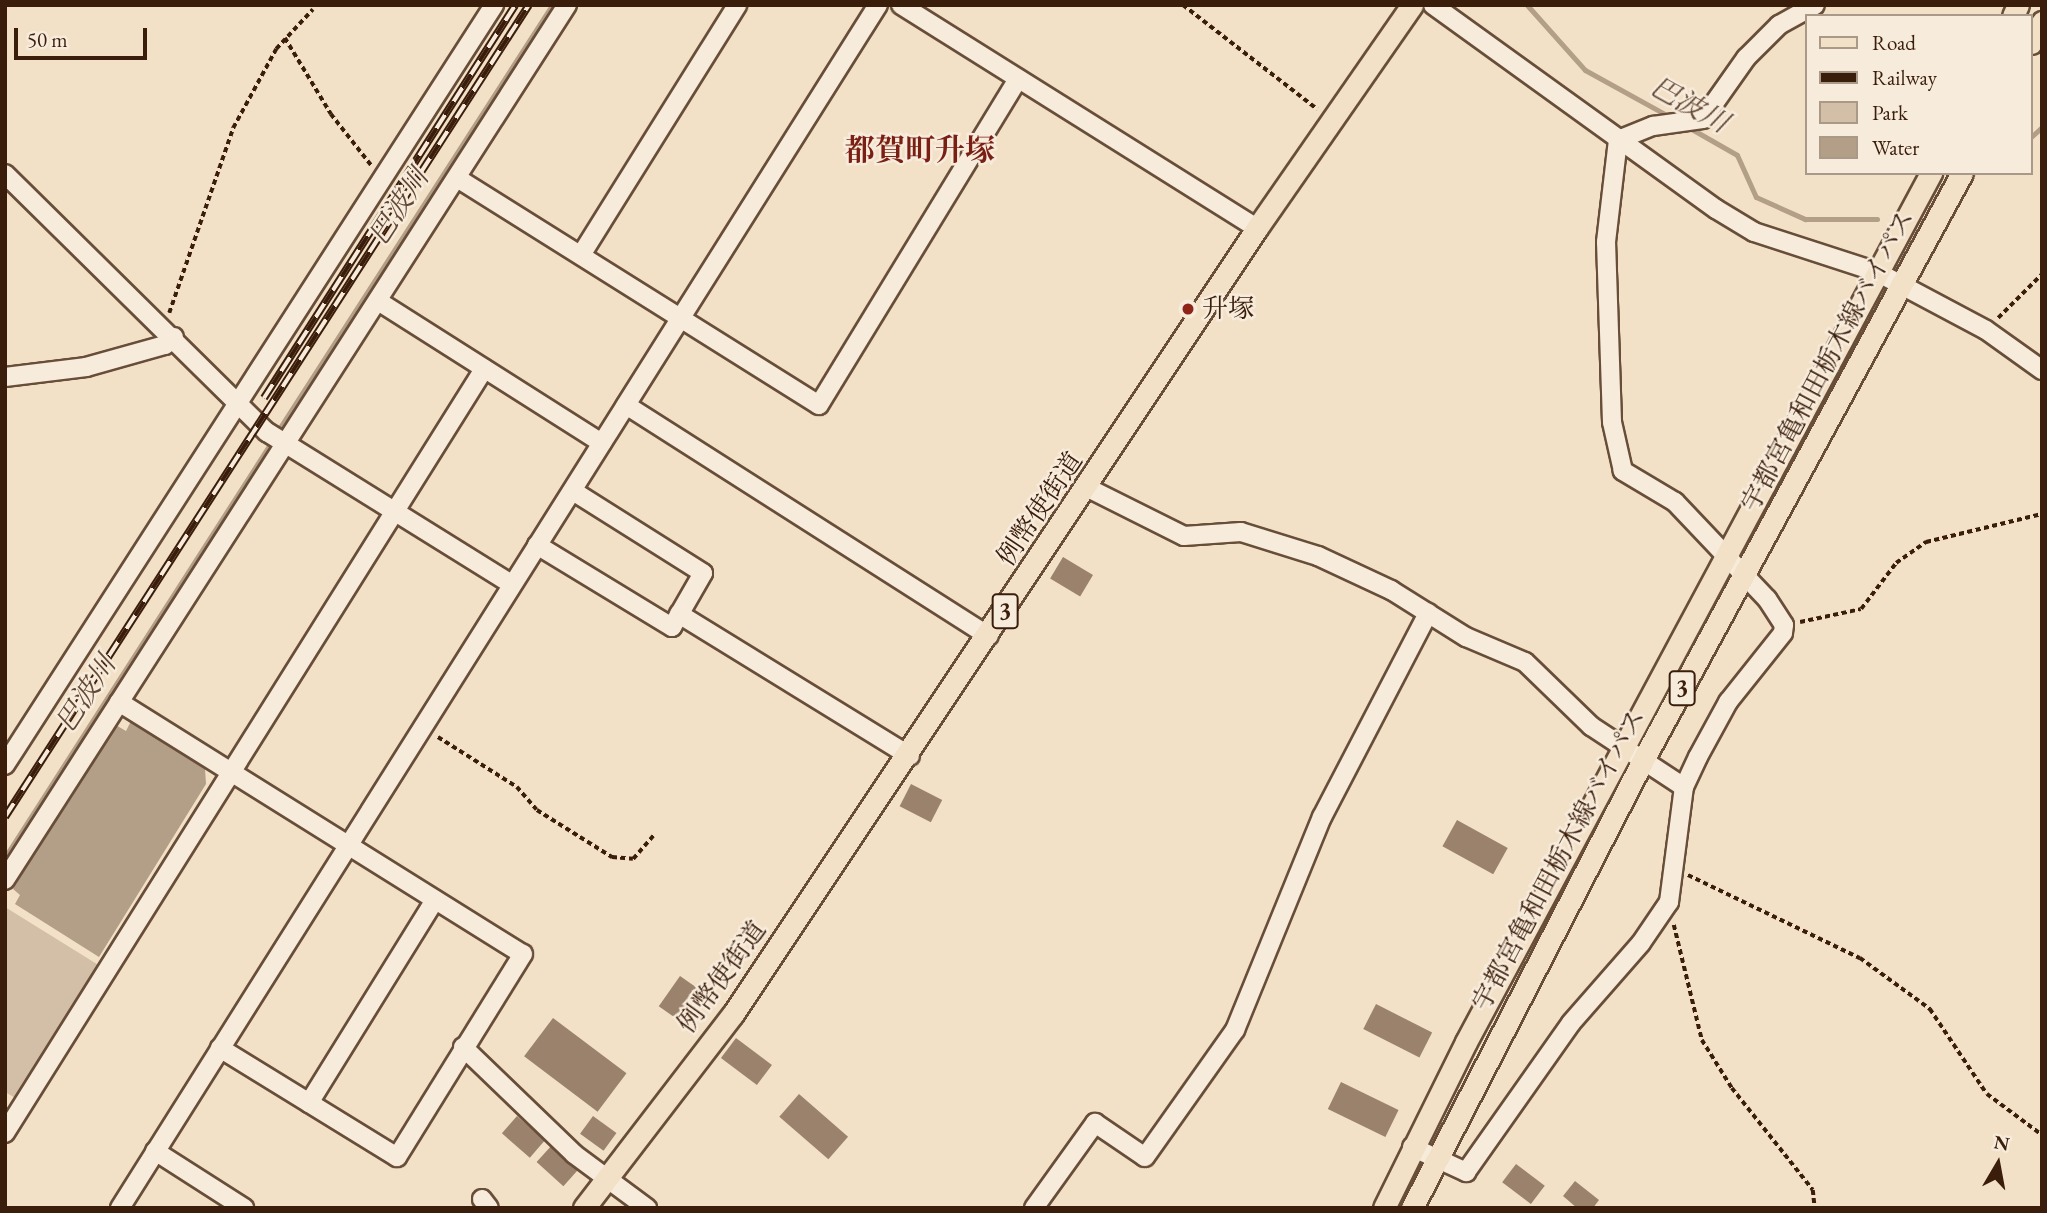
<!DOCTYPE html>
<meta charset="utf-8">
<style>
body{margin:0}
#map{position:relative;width:2047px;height:1213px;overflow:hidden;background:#f2e0c7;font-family:"EB Garamond","Noto Serif JP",serif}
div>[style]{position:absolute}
.green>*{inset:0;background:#d3bfa7}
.water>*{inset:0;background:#b39e87}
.stream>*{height:5px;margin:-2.5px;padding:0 2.5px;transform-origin:2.5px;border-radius:2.5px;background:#b39e87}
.building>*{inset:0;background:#9a826c;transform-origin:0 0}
.path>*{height:3.5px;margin-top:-1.75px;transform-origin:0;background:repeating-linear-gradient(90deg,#3a1d0a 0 5px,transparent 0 8.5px)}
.roads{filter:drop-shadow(2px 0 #684e39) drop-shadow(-2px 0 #684e39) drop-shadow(0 2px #684e39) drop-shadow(0 -2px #684e39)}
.minor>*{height:18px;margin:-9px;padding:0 9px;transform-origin:9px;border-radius:9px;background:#f7ebdb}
.major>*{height:21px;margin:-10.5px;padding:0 10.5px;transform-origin:10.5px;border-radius:10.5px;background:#f2e0c7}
.rail>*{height:8px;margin-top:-4px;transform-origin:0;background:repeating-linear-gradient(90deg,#f7ebdb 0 16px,#3a1d0a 0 32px);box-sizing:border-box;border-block:2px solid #3a1d0a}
.dots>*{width:19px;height:19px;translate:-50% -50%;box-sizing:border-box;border:4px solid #f7ebdb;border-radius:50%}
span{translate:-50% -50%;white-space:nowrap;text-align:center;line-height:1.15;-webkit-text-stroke:5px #f7ebdb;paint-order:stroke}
.shield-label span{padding:2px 5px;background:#f7ebdb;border:2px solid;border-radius:5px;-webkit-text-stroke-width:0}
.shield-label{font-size:24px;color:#3a1d0a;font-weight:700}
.poi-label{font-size:26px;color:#3a1d0a}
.left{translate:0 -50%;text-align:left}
.street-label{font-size:26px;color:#3a1d0a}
.water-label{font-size:28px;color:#644a36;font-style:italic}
.quarter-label{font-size:30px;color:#7a1f14;font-weight:700}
.frame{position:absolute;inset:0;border:7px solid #3a1d0a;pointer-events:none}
.legend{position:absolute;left:1805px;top:14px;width:228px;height:161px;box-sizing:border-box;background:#f7ebdb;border:2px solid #ab9987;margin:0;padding:9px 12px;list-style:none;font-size:21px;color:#3a1d0a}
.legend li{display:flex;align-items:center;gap:14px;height:35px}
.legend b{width:35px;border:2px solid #ab9987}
.north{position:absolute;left:1963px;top:1129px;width:70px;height:70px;-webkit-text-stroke:5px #f7ebdb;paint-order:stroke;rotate:10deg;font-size:19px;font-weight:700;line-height:28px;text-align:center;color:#3a1d0a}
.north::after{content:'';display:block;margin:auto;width:24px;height:32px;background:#3a1d0a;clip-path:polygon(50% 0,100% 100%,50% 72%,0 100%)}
.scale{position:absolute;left:14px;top:28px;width:133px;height:32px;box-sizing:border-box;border:4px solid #3a1d0a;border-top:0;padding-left:9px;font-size:21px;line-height:24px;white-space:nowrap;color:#3a1d0a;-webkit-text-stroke:5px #f7ebdb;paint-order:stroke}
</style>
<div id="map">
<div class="green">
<div style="clip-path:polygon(5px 907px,100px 966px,17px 1099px,5px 1092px)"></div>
</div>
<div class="water">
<div style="clip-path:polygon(131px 721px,205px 769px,206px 784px,99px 957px,15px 904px,20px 895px,13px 889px,114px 724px,126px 731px)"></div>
</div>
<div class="stream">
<div style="left:1527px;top:5px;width:87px;rotate:48.3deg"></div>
<div style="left:1585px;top:70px;width:97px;rotate:28.9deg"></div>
<div style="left:1688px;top:127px;width:56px;rotate:29.7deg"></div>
<div style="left:1737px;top:155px;width:46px;rotate:65.7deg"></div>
<div style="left:1756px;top:197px;width:54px;rotate:24.2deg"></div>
<div style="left:1805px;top:219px;width:72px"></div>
<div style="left:2031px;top:137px;width:15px;rotate:-42deg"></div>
<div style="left:279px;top:429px;width:504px;rotate:-57.22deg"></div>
<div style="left:5px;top:857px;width:488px;rotate:-57.3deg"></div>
</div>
<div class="building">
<div style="left:1063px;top:557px;width:35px;height:25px;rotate:31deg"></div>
<div style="left:911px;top:784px;width:35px;height:25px;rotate:27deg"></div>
<div style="left:1457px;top:820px;width:58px;height:30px;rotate:29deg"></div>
<div style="left:680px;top:976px;width:24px;height:37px;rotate:35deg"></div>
<div style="left:1376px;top:1004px;width:63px;height:28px;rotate:27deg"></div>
<div style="left:553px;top:1018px;width:92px;height:48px;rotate:37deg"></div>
<div style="left:736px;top:1038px;width:45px;height:25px;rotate:37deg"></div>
<div style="left:1341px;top:1082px;width:64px;height:30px;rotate:26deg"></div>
<div style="left:799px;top:1094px;width:65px;height:30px;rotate:41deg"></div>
<div style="left:517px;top:1116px;width:37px;height:23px;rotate:41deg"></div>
<div style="left:593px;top:1116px;width:29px;height:22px;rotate:36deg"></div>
<div style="left:552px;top:1145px;width:36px;height:23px;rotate:42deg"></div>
<div style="left:1516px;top:1164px;width:36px;height:23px;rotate:37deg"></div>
<div style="clip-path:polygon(1575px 1181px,1599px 1200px,1593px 1208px,1577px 1208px,1563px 1196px)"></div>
</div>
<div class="path">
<div style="left:1183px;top:5px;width:170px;rotate:37.8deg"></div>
<div style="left:285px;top:38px;width:89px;rotate:58.8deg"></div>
<div style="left:331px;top:114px;width:65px;rotate:51.9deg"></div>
<div style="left:169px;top:313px;width:196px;rotate:-70.9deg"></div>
<div style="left:233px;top:128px;width:90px;rotate:-61.4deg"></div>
<div style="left:276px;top:49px;width:54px;rotate:-47.2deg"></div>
<div style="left:1998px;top:318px;width:62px;rotate:-45deg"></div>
<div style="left:1800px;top:622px;width:62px;rotate:-12deg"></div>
<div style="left:1861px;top:609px;width:58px;rotate:-52.7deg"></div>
<div style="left:1896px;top:563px;width:37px;rotate:-35deg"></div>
<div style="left:1926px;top:542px;width:119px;rotate:-13.6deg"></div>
<div style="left:438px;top:737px;width:93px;rotate:32.3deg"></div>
<div style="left:517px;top:787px;width:30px;rotate:49deg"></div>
<div style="left:537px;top:810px;width:89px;rotate:32.1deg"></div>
<div style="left:612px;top:857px;width:21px;rotate:5deg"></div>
<div style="left:633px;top:859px;width:33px;rotate:-49deg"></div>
<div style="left:1688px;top:875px;width:191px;rotate:25.8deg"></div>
<div style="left:1860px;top:958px;width:87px;rotate:36.1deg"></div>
<div style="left:1930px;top:1009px;width:102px;rotate:56.2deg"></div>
<div style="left:1987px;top:1094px;width:69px;rotate:36.7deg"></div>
<div style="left:1674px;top:925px;width:118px;rotate:76.3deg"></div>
<div style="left:1702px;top:1040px;width:57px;rotate:58deg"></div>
<div style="left:1732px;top:1088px;width:130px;rotate:51.5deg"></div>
<div style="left:1813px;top:1190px;width:18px;rotate:84deg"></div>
</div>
<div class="roads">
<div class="minor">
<div style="left:901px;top:5px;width:420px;rotate:32.1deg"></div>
<div style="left:1433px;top:5px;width:349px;rotate:35.8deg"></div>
<div style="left:1716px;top:209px;width:44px;rotate:31.2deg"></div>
<div style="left:1754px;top:232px;width:129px;rotate:18deg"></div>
<div style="left:1877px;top:272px;width:123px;rotate:28deg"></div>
<div style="left:1986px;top:330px;width:69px;rotate:35.5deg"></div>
<div style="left:1618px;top:140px;width:38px;rotate:-22deg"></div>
<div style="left:1653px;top:126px;width:50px;rotate:-8deg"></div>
<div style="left:1703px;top:119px;width:75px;rotate:-54.8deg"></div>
<div style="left:1746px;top:58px;width:47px;rotate:-45deg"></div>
<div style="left:1779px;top:25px;width:41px;rotate:-29.1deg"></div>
<div style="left:5px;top:174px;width:368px;rotate:44.6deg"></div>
<div style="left:267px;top:432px;width:287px;rotate:31.9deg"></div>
<div style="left:457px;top:178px;width:427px;rotate:32.1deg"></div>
<div style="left:819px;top:405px;width:382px;rotate:-58.6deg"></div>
<div style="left:581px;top:255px;width:295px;rotate:-58deg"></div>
<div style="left:378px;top:301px;width:265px;rotate:32.4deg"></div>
<div style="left:5px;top:377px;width:82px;rotate:-7deg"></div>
<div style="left:86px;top:367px;width:82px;rotate:-15.6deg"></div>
<div style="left:165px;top:345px;width:12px;rotate:-42deg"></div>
<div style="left:626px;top:405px;width:430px;rotate:32.5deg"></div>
<div style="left:1088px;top:488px;width:107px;rotate:26.6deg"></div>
<div style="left:1184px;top:536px;width:57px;rotate:-4deg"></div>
<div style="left:1241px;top:532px;width:81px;rotate:17.3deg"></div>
<div style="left:1318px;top:556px;width:81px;rotate:25deg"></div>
<div style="left:1391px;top:590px;width:89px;rotate:32.1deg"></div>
<div style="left:1466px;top:637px;width:64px;rotate:23deg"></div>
<div style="left:1525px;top:662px;width:92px;rotate:44.1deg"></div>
<div style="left:1591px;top:726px;width:111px;rotate:33.3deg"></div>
<div style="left:537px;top:545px;width:158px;rotate:31.3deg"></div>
<div style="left:672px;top:627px;width:62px;rotate:-60.1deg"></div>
<div style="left:703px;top:573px;width:154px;rotate:-147.8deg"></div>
<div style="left:679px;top:614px;width:271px;rotate:31.6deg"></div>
<div style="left:119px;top:702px;width:476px;rotate:32deg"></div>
<div style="left:523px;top:954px;width:239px;rotate:121.8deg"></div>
<div style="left:397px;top:1157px;width:208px;rotate:-148.4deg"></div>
<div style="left:5px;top:765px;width:904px;rotate:-57.24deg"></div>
<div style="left:5px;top:880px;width:1040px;rotate:-57.29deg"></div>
<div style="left:463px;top:1047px;width:154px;rotate:43.9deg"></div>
<div style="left:574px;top:1154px;width:91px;rotate:36.5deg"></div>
<div style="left:309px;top:1103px;width:239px;rotate:-58.2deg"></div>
<div style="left:5px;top:1133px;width:902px;rotate:-57.91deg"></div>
<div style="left:1412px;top:1147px;width:60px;rotate:24.8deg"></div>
<div style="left:1466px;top:1172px;width:182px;rotate:-54.8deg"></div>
<div style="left:1571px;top:1023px;width:106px;rotate:-48.8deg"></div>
<div style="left:1641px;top:943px;width:50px;rotate:-55.7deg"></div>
<div style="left:1669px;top:902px;width:116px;rotate:-82.6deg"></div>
<div style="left:1684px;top:787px;width:33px;rotate:-65deg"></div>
<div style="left:1698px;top:757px;width:63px;rotate:-61.4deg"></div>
<div style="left:1728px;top:702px;width:88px;rotate:-51.4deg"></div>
<div style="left:1783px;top:633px;width:8px;rotate:-83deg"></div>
<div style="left:1784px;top:625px;width:31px;rotate:-123deg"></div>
<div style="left:1767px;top:599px;width:134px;rotate:-133.5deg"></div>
<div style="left:1675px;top:502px;width:61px;rotate:-149.2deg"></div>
<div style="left:1623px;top:471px;width:50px;rotate:-102.7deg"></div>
<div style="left:1612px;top:422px;width:180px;rotate:-91.9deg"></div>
<div style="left:1606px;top:242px;width:103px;rotate:-83.3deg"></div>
<div style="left:155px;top:1151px;width:106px;rotate:32.6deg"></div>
<div style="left:482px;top:1199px;width:11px;rotate:52deg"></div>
<div style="left:120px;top:1208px;width:1422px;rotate:-57.79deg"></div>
<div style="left:1034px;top:1208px;width:105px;rotate:-54.3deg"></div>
<div style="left:1095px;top:1123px;width:60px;rotate:34.2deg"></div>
<div style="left:1145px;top:1157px;width:156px;rotate:-54.7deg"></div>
<div style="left:1235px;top:1030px;width:230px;rotate:-67.8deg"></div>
<div style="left:1322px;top:817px;width:230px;rotate:-62.5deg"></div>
</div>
<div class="major">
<div style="left:2013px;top:16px;width:12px;rotate:-66deg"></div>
<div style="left:2031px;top:43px;width:24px;rotate:-62deg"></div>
<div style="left:584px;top:1208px;width:245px;rotate:-52.5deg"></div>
<div style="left:733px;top:1014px;width:945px;rotate:-56.31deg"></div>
<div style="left:1257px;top:228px;width:272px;rotate:-55.2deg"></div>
<div style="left:1384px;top:1208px;width:185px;rotate:-63.7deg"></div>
<div style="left:1466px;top:1042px;width:986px;rotate:-61.85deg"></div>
<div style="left:1412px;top:1208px;width:504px;rotate:-62.72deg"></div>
<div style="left:1643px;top:760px;width:668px;rotate:-61.48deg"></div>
</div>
</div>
<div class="rail">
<div style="left:264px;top:398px;width:466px;rotate:-57.4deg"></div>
<div style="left:5px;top:817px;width:966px;rotate:-57.17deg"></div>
</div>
<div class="dots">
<div style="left:1188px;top:309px;background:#8f2418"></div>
</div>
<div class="shield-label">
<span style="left:1005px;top:611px">3</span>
<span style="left:1682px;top:688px">3</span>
</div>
<div class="poi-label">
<span class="left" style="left:1202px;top:309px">升塚</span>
</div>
<div class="street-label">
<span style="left:1828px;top:361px;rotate:-62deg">宇都宮亀和田栃木線バイパス</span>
<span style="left:1040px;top:509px;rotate:-56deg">例幣使街道</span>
<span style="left:1559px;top:860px;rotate:-62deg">宇都宮亀和田栃木線バイパス</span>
<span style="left:722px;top:977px;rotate:-54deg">例幣使街道</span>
</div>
<div class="water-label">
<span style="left:1690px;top:104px;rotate:29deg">巴波川</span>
<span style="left:398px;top:206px;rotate:-57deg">巴波川</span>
<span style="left:85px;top:693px;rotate:-57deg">巴波川</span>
</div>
<div class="quarter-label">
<span style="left:920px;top:150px">都賀町升塚</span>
</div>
<div class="frame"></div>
<ul class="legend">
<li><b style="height:9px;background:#f2e0c7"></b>Road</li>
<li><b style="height:9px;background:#3a1d0a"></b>Railway</li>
<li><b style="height:19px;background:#d3bfa7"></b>Park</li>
<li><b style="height:19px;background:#b39e87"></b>Water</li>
</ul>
<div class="north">N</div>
<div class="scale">50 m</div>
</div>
